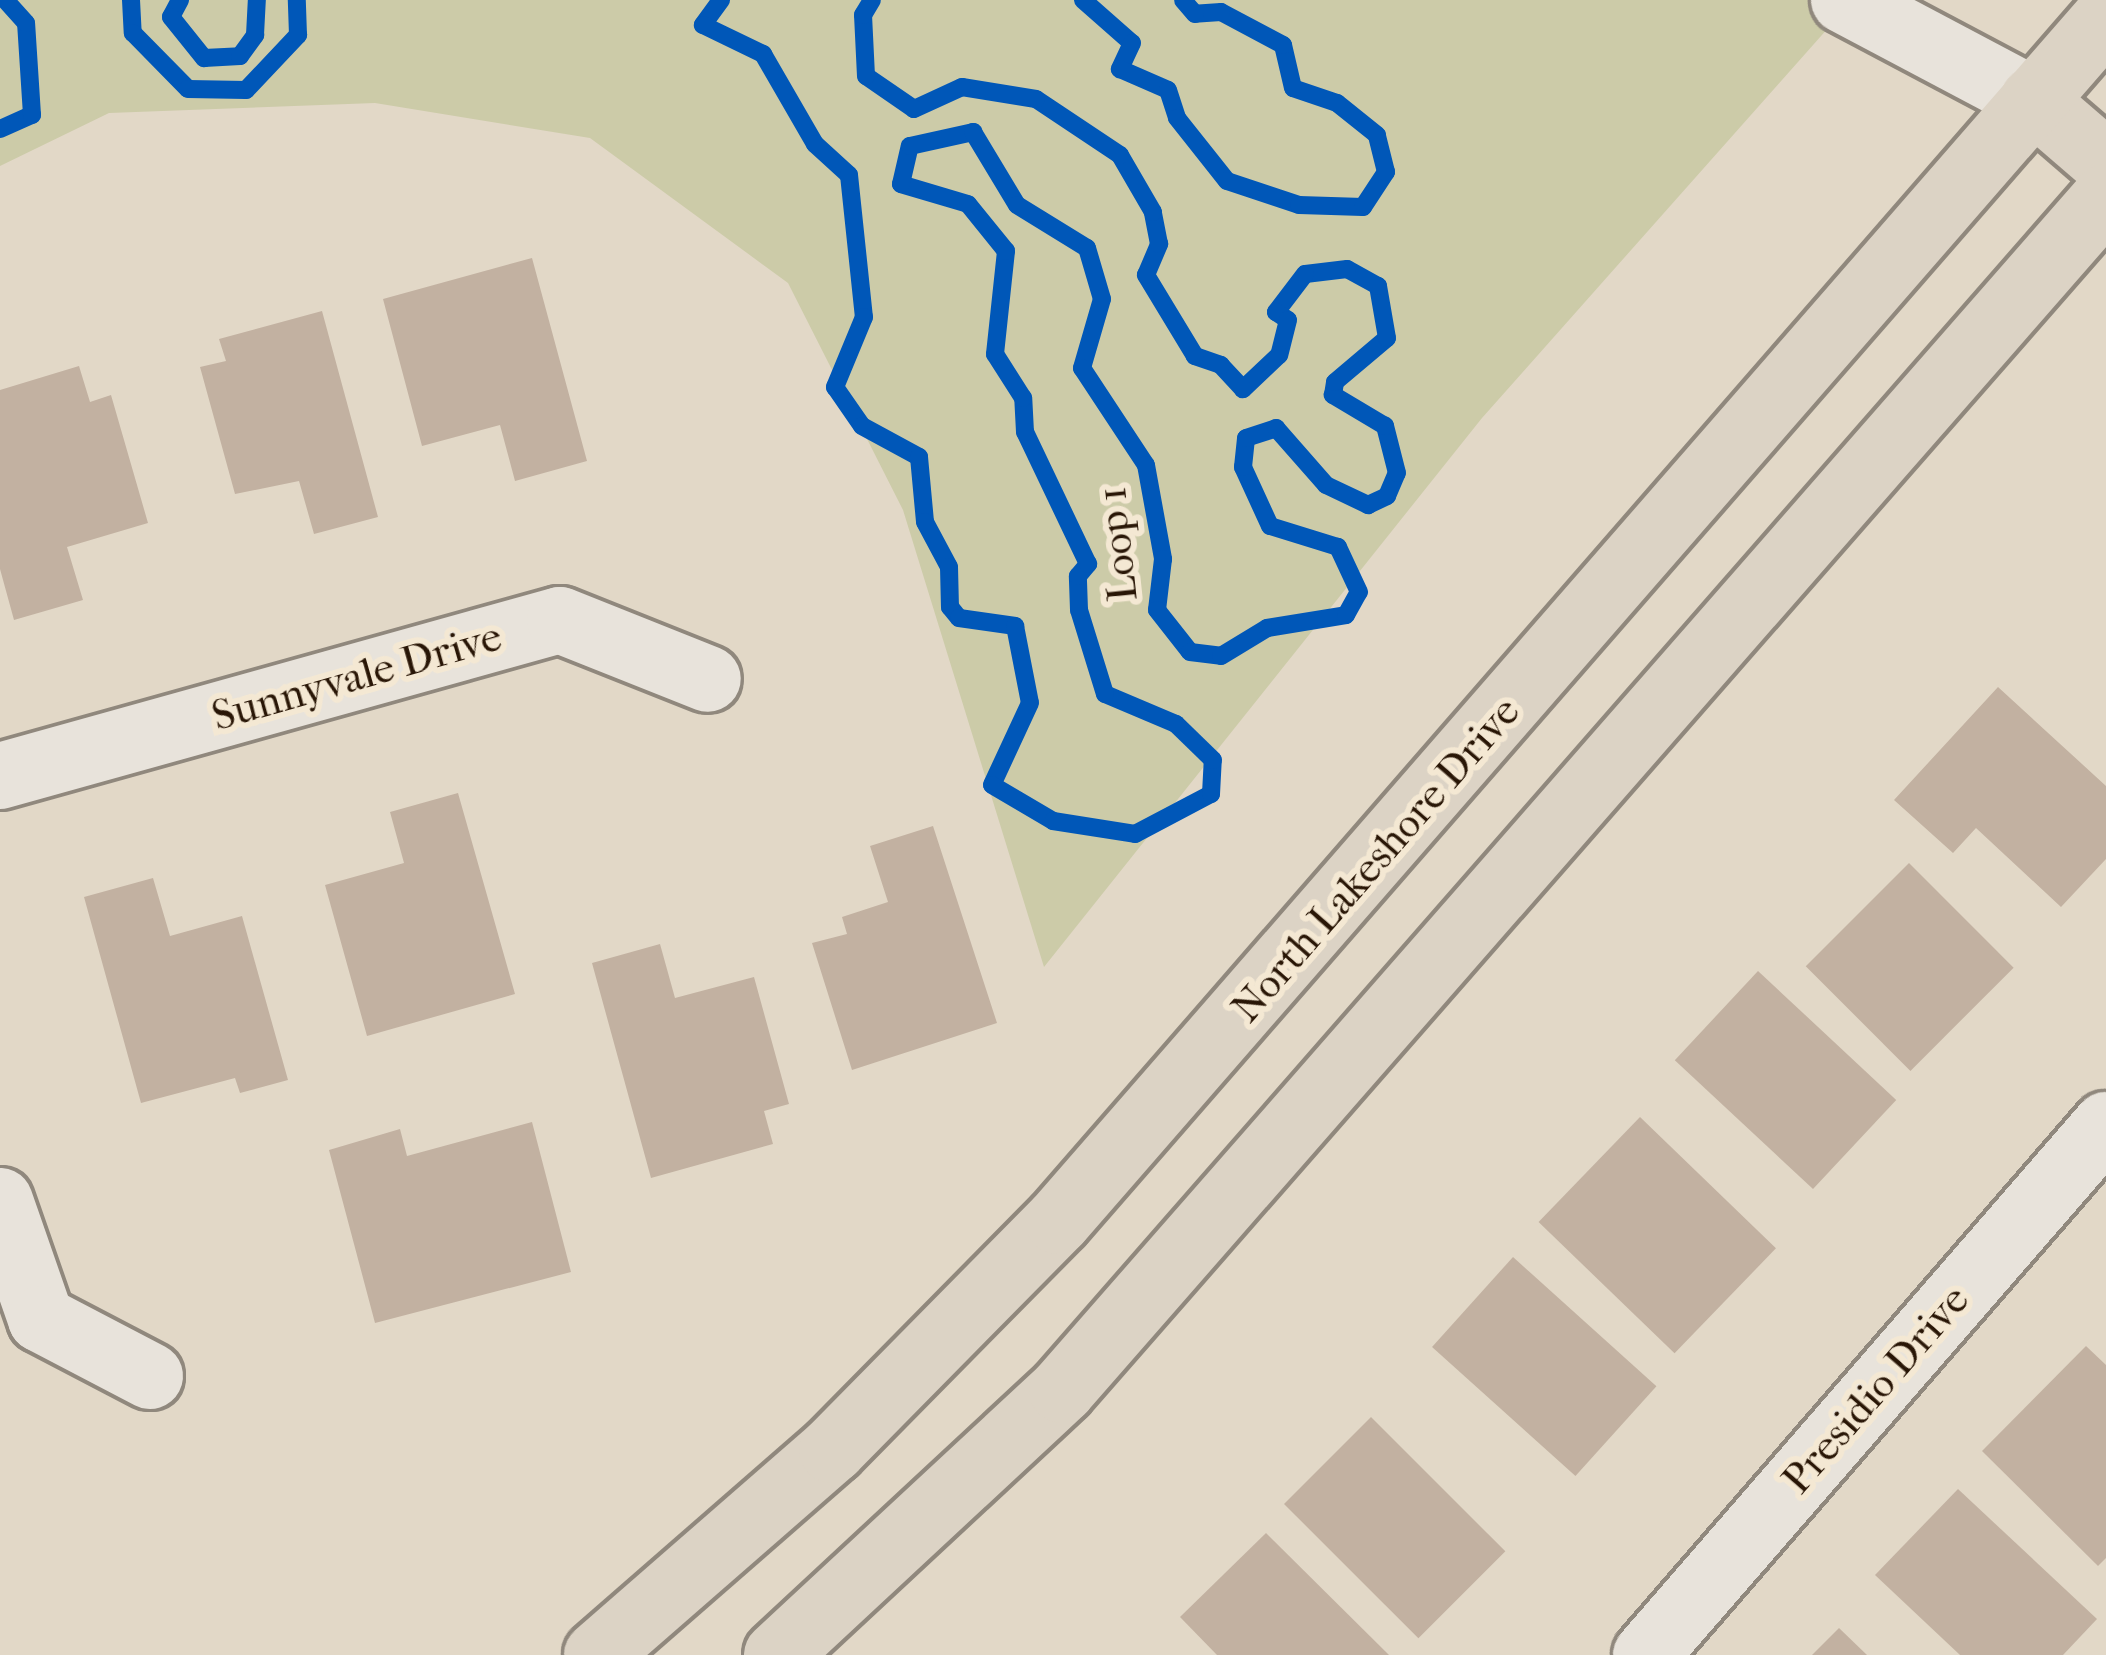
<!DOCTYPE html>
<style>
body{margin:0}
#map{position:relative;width:2106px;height:1655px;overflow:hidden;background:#e2d8c7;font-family:"IM FELL French Canon",serif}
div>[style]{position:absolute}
.green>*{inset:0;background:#cccba8}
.building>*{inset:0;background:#c2b1a1;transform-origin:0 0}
.roads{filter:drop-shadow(3px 0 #90887d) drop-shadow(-3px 0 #90887d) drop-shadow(0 3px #90887d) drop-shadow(0 -3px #90887d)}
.minor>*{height:66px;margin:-33px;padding:0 33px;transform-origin:33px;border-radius:33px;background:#e8e3db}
.major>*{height:66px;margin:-33px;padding:0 33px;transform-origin:33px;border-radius:33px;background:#dcd3c5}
.cycleway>*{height:18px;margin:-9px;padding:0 9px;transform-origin:9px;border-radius:9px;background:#0057b8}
span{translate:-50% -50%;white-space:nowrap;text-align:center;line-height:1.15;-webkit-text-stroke:12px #f4e8d3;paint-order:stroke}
.street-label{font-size:42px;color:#291606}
</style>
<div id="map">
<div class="green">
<div style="clip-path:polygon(0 0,1853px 0,1482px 418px,1044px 967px,903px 510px,788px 283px,590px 138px,375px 103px,109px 113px,0 166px)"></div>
</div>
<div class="building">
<div style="clip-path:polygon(532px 258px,587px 461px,515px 481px,500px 425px,422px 446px,383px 299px)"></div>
<div style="clip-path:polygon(322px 311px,378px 517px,314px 534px,299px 481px,235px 494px,200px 367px,226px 361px,219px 339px)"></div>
<div style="clip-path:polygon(79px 366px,90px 402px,111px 395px,148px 523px,67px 547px,83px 600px,14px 620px,0 569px,0 390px)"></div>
<div style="clip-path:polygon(1998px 687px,2106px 786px,2106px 859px,2061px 907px,1976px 828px,1953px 853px,1894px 800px)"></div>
<div style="clip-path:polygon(458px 793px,515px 994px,367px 1036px,325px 885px,404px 863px,390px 812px)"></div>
<div style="clip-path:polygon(933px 826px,997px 1023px,852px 1070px,812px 943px,847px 934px,842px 917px,888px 902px,870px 846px)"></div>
<div style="left:1909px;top:863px;width:148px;height:146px;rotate:45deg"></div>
<div style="clip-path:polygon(153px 878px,170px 936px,242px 916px,288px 1080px,240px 1093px,235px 1078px,141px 1103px,84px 897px)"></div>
<div style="clip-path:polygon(660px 944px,675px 998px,754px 977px,789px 1104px,764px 1111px,773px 1144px,651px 1178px,592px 963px)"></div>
<div style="left:1758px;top:971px;width:189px;height:122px;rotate:43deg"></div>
<div style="left:1640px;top:1117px;width:189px;height:146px;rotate:44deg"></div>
<div style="clip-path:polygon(532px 1122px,571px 1272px,375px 1323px,329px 1150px,400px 1129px,407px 1156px)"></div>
<div style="left:1513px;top:1257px;width:193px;height:121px;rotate:42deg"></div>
<div style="clip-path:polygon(2086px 1346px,2106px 1365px,2106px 1558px,2098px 1566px,1982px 1451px)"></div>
<div style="left:1371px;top:1417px;width:190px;height:123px;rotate:45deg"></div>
<div style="clip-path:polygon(1958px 1489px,2097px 1619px,2063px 1655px,1960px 1655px,1875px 1575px)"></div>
<div style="clip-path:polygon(1266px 1533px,1389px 1655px,1217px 1655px,1180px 1617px)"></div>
<div style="clip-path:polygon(1839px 1628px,1867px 1655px,1812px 1655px)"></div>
</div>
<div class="roads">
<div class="minor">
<div style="left:1844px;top:0;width:214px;rotate:27.9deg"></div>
<div style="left:0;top:776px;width:581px;rotate:-15.57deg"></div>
<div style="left:560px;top:620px;width:159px;rotate:21.7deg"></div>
<div style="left:0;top:1201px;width:125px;rotate:70.8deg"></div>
<div style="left:41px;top:1319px;width:123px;rotate:27.6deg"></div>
<div style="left:1646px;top:1655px;width:702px;rotate:-49.04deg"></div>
</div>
<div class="major">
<div style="left:2033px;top:100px;width:96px;rotate:40.8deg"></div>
<div style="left:597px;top:1655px;width:312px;rotate:-41.1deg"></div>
<div style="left:832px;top:1450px;width:322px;rotate:-45.4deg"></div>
<div style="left:1058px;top:1221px;width:1595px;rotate:-48.94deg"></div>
<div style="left:777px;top:1655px;width:389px;rotate:-42.9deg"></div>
<div style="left:1062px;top:1390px;width:1585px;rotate:-48.81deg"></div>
</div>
</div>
<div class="cycleway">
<div style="left:131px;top:0;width:33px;rotate:87deg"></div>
<div style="left:133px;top:33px;width:78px;rotate:45.5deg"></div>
<div style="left:188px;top:89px;width:58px;rotate:1deg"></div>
<div style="left:246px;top:90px;width:76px;rotate:-46.6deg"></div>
<div style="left:298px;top:35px;width:35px;rotate:-92deg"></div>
<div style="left:180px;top:0;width:19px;rotate:118deg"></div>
<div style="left:171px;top:17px;width:53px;rotate:51.2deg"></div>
<div style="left:204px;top:58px;width:36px;rotate:-3deg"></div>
<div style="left:240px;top:56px;width:26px;rotate:-54deg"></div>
<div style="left:255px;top:35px;width:35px;rotate:-87deg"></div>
<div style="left:721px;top:0;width:31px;rotate:126deg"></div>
<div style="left:703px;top:25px;width:67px;rotate:25.8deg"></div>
<div style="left:763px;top:54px;width:104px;rotate:60deg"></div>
<div style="left:815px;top:144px;width:46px;rotate:42.4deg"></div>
<div style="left:849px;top:175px;width:143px;rotate:84deg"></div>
<div style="left:864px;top:317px;width:76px;rotate:112.5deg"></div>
<div style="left:835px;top:387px;width:47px;rotate:55.3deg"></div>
<div style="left:862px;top:426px;width:65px;rotate:28.5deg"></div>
<div style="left:919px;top:457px;width:65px;rotate:84.7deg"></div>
<div style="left:925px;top:522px;width:51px;rotate:61.9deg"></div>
<div style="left:949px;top:567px;width:40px;rotate:88.6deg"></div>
<div style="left:950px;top:607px;width:14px;rotate:51deg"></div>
<div style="left:959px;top:618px;width:57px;rotate:8.1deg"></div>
<div style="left:1015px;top:626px;width:78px;rotate:79deg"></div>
<div style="left:1030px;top:703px;width:90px;rotate:114.9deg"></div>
<div style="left:992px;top:785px;width:71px;rotate:30.5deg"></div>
<div style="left:1053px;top:821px;width:83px;rotate:9deg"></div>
<div style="left:1135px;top:834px;width:86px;rotate:-27.8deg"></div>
<div style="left:1211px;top:794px;width:34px;rotate:-87deg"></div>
<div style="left:1213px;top:760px;width:52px;rotate:-135.8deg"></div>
<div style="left:1176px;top:724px;width:77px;rotate:-157.1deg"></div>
<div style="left:1105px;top:694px;width:88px;rotate:-107.2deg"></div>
<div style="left:1079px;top:610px;width:34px;rotate:-92deg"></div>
<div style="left:1078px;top:576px;width:16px;rotate:-50deg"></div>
<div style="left:1088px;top:564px;width:146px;rotate:-115.5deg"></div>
<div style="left:1025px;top:432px;width:34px;rotate:-93deg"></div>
<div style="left:1023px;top:398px;width:52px;rotate:-122.5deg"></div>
<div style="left:995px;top:354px;width:104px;rotate:-83.9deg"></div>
<div style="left:1006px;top:251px;width:60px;rotate:-129deg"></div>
<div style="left:968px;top:204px;width:70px;rotate:-163.4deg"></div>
<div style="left:901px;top:184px;width:39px;rotate:-77deg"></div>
<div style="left:910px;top:146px;width:65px;rotate:-12.5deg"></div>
<div style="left:973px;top:132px;width:85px;rotate:58.9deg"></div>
<div style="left:1017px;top:205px;width:82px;rotate:31.6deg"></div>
<div style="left:1087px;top:248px;width:53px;rotate:73.6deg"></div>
<div style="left:1102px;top:299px;width:72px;rotate:106.2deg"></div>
<div style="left:1082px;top:368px;width:116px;rotate:56.6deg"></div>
<div style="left:1146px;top:465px;width:96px;rotate:79.7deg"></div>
<div style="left:1163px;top:559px;width:51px;rotate:96.7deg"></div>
<div style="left:1157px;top:610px;width:53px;rotate:51.8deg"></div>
<div style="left:1190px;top:652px;width:31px;rotate:7deg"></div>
<div style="left:1221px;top:656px;width:54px;rotate:-31.3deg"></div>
<div style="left:1267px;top:628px;width:80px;rotate:-9.3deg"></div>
<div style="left:1346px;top:615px;width:26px;rotate:-61deg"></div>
<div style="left:1359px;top:592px;width:50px;rotate:-115deg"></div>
<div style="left:1338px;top:547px;width:71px;rotate:-162.8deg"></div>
<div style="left:1270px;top:526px;width:65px;rotate:-114.6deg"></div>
<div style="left:1243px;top:467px;width:29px;rotate:-84deg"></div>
<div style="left:1246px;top:438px;width:32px;rotate:-18deg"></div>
<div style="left:1276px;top:428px;width:76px;rotate:48.7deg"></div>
<div style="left:1326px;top:485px;width:47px;rotate:25.5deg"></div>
<div style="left:1368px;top:505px;width:21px;rotate:-25deg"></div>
<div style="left:1387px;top:496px;width:25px;rotate:-67deg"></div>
<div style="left:1397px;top:473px;width:49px;rotate:-104.3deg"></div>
<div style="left:1385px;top:426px;width:61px;rotate:-149.2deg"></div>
<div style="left:1333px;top:395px;width:13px;rotate:-81deg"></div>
<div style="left:1335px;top:382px;width:68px;rotate:-40.2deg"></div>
<div style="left:1387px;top:338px;width:53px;rotate:-99.8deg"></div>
<div style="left:1378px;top:286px;width:35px;rotate:-151deg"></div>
<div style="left:1347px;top:269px;width:42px;rotate:173.2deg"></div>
<div style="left:1305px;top:274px;width:48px;rotate:127.3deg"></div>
<div style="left:1276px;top:312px;width:14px;rotate:34deg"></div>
<div style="left:1288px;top:320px;width:36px;rotate:104deg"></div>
<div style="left:1279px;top:355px;width:50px;rotate:136.6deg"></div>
<div style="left:1243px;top:389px;width:33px;rotate:-133deg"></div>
<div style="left:1221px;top:365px;width:28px;rotate:-161deg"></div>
<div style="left:1195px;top:356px;width:95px;rotate:-121.2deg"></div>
<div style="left:1146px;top:275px;width:34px;rotate:-67deg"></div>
<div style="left:1159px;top:244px;width:33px;rotate:-101deg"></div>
<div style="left:1153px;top:212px;width:66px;rotate:-120.1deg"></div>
<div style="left:1120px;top:155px;width:101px;rotate:-146.3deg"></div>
<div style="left:1036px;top:99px;width:75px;rotate:-170.8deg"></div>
<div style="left:962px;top:87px;width:53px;rotate:155.4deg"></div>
<div style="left:914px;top:109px;width:58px;rotate:-145.5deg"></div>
<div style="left:866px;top:76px;width:61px;rotate:-92.8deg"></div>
<div style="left:863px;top:15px;width:17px;rotate:-59deg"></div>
<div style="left:1083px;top:0;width:65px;rotate:41.3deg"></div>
<div style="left:1132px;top:43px;width:29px;rotate:115deg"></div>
<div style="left:1120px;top:69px;width:52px;rotate:23.6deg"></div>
<div style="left:1168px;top:90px;width:29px;rotate:72deg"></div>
<div style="left:1177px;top:118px;width:80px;rotate:51.6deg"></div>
<div style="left:1227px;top:181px;width:76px;rotate:18.4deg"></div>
<div style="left:1299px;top:205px;width:64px;rotate:1.8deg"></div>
<div style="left:1363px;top:207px;width:42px;rotate:-56.7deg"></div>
<div style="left:1386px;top:172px;width:38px;rotate:-104deg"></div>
<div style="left:1377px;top:135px;width:51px;rotate:-141.3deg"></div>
<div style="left:1337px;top:103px;width:46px;rotate:-161.2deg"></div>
<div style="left:1293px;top:88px;width:44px;rotate:-103.1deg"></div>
<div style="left:1283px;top:45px;width:70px;rotate:-152deg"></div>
<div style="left:1221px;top:12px;width:26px;rotate:176deg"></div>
<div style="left:1195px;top:14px;width:18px;rotate:-131deg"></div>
<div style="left:0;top:129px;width:35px;rotate:-24deg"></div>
<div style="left:32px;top:115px;width:92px;rotate:-93.7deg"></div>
<div style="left:26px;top:23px;width:31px;rotate:-132deg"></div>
</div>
<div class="street-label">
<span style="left:1118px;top:544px;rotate:-96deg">Loop 1</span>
<span style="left:357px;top:677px;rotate:-16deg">Sunnyvale Drive</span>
<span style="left:1376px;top:860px;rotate:-49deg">North Lakeshore Drive</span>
<span style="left:1876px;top:1390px;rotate:-49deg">Presidio Drive</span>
</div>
</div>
